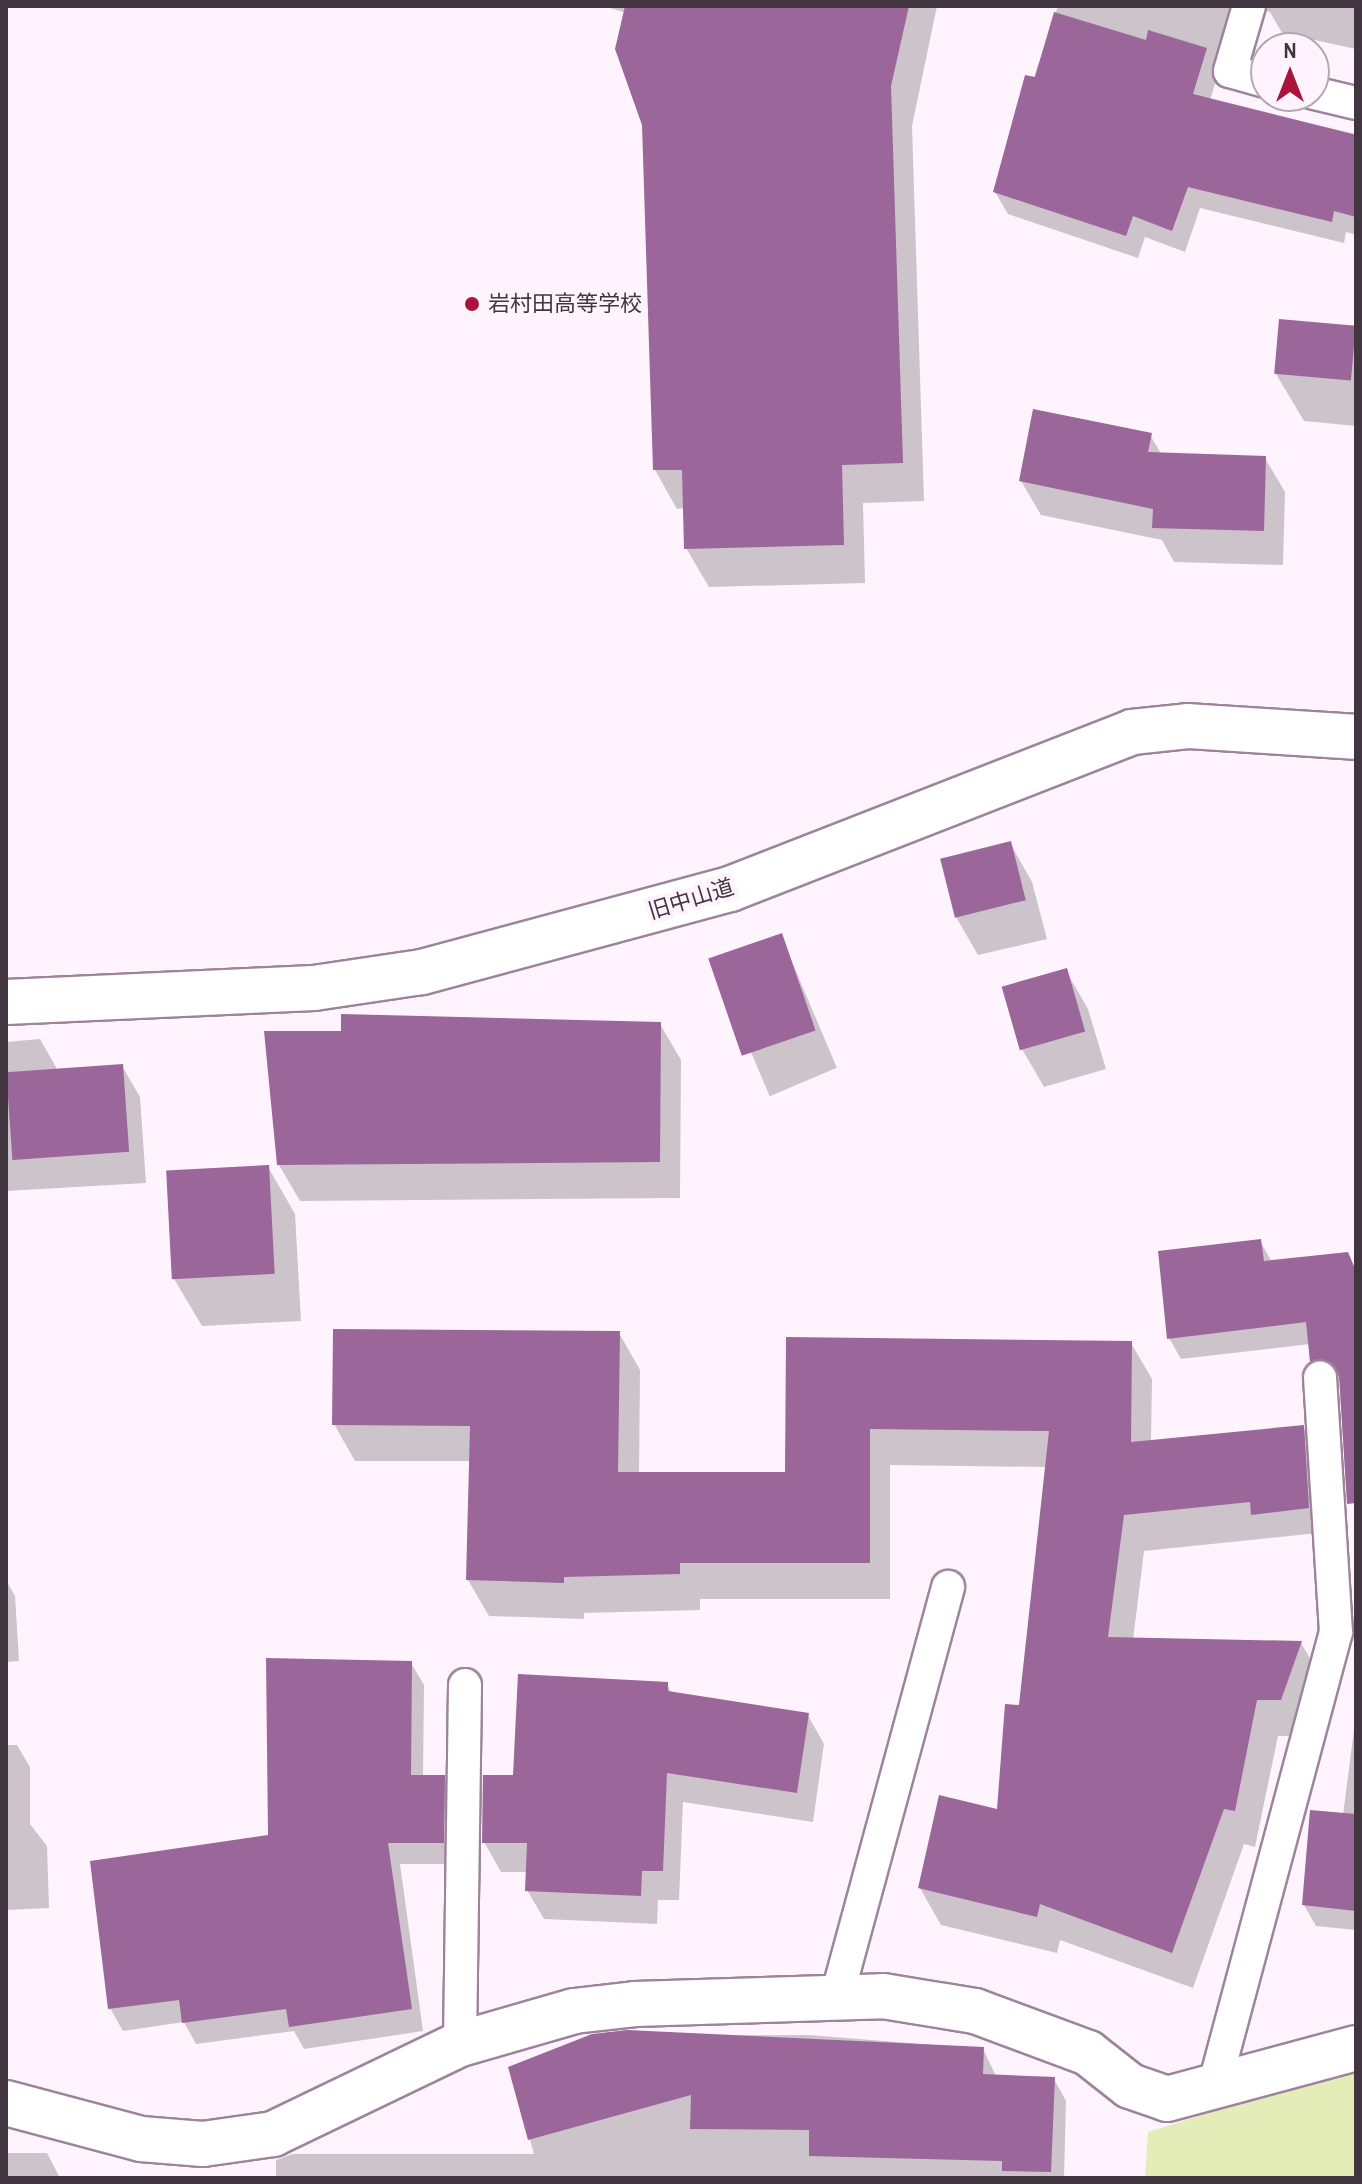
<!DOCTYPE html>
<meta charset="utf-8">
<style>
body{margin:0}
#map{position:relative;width:1362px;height:2184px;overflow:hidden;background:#fff4fe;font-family:"Archivo Narrow","Noto Sans JP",sans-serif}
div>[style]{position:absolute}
.green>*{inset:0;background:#e4ecb8}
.shadow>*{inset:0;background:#0003;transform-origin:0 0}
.building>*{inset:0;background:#9b669a;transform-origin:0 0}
.roads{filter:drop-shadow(2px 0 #9d849c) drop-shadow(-2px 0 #9d849c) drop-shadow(0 2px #9d849c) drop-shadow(0 -2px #9d849c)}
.service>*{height:32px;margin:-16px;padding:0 16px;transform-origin:16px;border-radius:16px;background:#fff}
.minor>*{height:44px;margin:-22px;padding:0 22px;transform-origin:22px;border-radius:22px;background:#fff}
.secondary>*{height:44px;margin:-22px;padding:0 22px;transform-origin:22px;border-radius:22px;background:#fff}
.dots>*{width:22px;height:22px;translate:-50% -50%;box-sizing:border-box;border:4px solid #fff4fe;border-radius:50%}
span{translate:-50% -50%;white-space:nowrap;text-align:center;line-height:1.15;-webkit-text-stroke:8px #fff4fe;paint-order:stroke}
.poi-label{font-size:22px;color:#413640}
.left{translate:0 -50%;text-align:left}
.street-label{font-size:22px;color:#413640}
.frame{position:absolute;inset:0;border:8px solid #413640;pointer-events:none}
.north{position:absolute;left:1250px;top:32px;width:80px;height:80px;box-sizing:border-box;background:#fff4fe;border:2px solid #b3a8b2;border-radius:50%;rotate:0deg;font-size:22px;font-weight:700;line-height:32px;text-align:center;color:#413640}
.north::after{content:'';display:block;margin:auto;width:28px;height:36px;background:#aa133b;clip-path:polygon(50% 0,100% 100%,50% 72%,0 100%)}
</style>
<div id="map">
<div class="green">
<div style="clip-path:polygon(1356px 2067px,1356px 2178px,1145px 2178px,1148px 2132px)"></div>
</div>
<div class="shadow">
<div style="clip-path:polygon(604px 6px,937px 6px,912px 126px,924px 501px,863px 503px,865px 583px,709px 587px,686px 548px,685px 508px,677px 509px,655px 470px,644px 125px,626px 13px)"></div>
<div style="clip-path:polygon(1058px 6px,1356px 6px,1356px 49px,1282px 33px,1270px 12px,1257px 9px,1235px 21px,1210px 100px,1356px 134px,1356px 235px,1346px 232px,1344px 243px,1200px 208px,1185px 252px,1145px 237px,1138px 258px,1008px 214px,995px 192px)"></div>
<div style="clip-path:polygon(1356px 328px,1356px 426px,1304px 421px,1276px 374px)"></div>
<div style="clip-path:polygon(1150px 435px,1162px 455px,1265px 458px,1285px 492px,1283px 565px,1174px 562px,1162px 540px,1041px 515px,1021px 481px)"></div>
<div style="clip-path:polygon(1010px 843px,1032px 882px,1047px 939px,978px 955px,956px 917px,942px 861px)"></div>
<div style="left:781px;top:936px;width:143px;height:73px;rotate:67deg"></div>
<div style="clip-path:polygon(1066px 971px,1088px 1009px,1106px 1069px,1044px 1087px,1022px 1049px)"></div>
<div style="clip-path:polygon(343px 1016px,660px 1024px,681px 1060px,680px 1198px,300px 1201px,279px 1165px,343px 1033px)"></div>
<div style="clip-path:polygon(40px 1039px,57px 1069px,122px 1066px,140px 1097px,146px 1183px,6px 1191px,6px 1042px)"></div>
<div style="clip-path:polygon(268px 1167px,295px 1214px,301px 1321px,202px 1326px,174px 1279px)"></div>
<div style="clip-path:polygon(1260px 1241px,1272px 1262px,1347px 1254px,1356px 1270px,1356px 1505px,1348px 1491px,1341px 1381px,1324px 1382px,1310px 1344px,1181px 1359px,1169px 1338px)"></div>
<div style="clip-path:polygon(619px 1333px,640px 1370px,639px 1474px,787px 1474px,788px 1339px,1131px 1343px,1152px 1379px,1151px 1442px,1303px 1427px,1324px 1463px,1328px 1532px,1144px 1551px,1133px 1640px,1301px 1643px,1322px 1679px,1302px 1736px,1278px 1736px,1255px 1847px,1244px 1844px,1193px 1988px,1060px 1940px,1057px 1953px,941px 1925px,920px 1888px,999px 1812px,1020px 1707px,1047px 1467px,890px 1465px,890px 1599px,700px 1599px,700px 1610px,584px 1613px,584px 1619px,489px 1616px,468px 1580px,471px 1461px,355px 1461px,334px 1424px)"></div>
<div style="clip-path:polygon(6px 1580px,15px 1596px,19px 1661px,6px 1662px)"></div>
<div style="clip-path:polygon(411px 1663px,424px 1685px,423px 1777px,444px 1777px,456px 1799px,455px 1864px,400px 1864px,423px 2031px,304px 2049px,294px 2031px,196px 2044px,184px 2022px,123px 2031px,110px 2008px,270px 1837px)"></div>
<div style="clip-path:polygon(667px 1684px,672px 1694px,807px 1714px,824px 1744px,813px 1822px,683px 1802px,679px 1900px,658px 1900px,657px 1924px,544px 1919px,527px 1890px,528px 1872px,501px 1872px,484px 1842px,515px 1777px)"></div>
<div style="clip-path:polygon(1356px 1714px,1356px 1965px,1356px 1930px,1316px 1926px,1304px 1905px,1343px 1815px)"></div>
<div style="clip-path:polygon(6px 1745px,17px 1745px,30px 1767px,30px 1824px,47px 1846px,49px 1908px,6px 1910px)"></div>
<div style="clip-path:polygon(809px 2035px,983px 2049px,996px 2076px,1054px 2079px,1066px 2101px,1064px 2178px,276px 2178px,276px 2160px,293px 2154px,534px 2154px,510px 2069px,592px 2036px)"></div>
<div style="clip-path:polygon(6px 2153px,47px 2153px,60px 2178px,6px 2178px)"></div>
</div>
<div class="building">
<div style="clip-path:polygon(625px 6px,909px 6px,891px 86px,903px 463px,842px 465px,844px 545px,684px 549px,682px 470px,653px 470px,642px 125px,615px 49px)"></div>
<div style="clip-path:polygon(1054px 12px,1146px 40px,1148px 30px,1207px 48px,1193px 94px,1356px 135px,1356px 217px,1334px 211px,1332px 222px,1188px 187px,1172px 231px,1133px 216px,1126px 236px,993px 192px,1025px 75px,1035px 77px)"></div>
<div style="left:1279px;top:319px;width:77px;height:55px;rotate:5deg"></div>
<div style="clip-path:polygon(1033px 409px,1152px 433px,1148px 452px,1266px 456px,1264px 531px,1152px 528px,1153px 509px,1019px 481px)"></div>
<div style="left:1011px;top:841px;width:61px;height:73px;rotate:76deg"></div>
<div style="left:782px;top:933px;width:103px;height:78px;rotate:71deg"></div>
<div style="left:1067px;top:968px;width:66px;height:68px;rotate:74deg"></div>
<div style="clip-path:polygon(341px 1014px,661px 1022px,660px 1162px,277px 1165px,264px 1031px,341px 1031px)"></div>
<div style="left:123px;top:1064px;width:88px;height:117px;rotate:86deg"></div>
<div style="left:269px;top:1165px;width:109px;height:103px;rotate:87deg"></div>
<div style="clip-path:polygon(1261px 1239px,1264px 1261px,1348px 1252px,1356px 1271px,1356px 1503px,1347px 1504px,1339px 1376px,1328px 1361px,1310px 1362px,1306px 1322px,1167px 1339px,1158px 1251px)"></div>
<div style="clip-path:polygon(333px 1329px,620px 1331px,618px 1472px,785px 1472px,786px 1337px,1132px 1341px,1131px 1442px,1304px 1425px,1309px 1508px,1251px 1515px,1250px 1502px,1124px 1515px,1108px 1637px,1302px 1641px,1281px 1700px,1257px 1700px,1235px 1811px,1224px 1809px,1172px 1953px,1040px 1904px,1037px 1917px,918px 1888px,939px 1795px,997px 1809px,1005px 1704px,1019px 1705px,1049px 1431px,870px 1429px,870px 1563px,680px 1563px,680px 1574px,564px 1577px,564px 1583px,466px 1580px,470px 1426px,332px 1425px)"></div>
<div style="clip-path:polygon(266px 1658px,412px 1661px,411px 1775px,445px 1775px,444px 1843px,388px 1843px,412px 2009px,289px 2027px,286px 2009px,182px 2023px,179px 2000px,108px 2009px,90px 1861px,268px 1835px)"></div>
<div style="clip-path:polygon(518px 1674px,668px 1682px,668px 1691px,809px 1713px,797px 1793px,667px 1773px,663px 1871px,642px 1871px,641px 1896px,525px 1891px,527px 1843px,482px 1843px,483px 1775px,513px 1775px)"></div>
<div style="clip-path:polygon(1310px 1810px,1356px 1814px,1356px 1911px,1302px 1905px)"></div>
<div style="clip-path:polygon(627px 2030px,984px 2047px,983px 2074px,1055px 2077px,1051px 2172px,1002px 2171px,1002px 2161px,809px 2156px,809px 2130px,690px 2129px,691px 2095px,528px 2140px,508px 2067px,592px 2034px)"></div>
</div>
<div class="roads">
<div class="service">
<div style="left:1249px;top:6px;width:68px;rotate:106.3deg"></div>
<div style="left:1230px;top:71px;width:37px;rotate:16deg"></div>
<div style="left:1314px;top:93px;width:43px;rotate:13.4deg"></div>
<div style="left:837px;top:1996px;width:424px;rotate:-74.8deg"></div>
<div style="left:460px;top:2044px;width:359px;rotate:-89.2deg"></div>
<div style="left:1214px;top:2087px;width:471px;rotate:-75deg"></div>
<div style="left:1336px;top:1632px;width:255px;rotate:-93.6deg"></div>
</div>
<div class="minor">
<div style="left:6px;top:2103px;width:140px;rotate:14.9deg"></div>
<div style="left:141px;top:2139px;width:62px;rotate:4.6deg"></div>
<div style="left:203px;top:2144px;width:71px;rotate:-8.1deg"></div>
<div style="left:273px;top:2134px;width:208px;rotate:-25.7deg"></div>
<div style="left:460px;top:2044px;width:119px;rotate:-16.1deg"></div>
<div style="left:574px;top:2011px;width:61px;rotate:-6.5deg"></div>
<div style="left:635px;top:2004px;width:248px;rotate:-1.8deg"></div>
<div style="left:883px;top:1996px;width:93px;rotate:9.3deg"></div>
<div style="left:975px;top:2011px;width:121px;rotate:20.4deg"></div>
<div style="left:1088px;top:2053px;width:53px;rotate:38.2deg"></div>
<div style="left:1130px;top:2086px;width:39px;rotate:19deg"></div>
<div style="left:1167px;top:2099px;width:196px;rotate:-15.1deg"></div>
</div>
<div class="secondary">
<div style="left:6px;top:1002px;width:308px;rotate:-2.6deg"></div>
<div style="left:314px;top:988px;width:109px;rotate:-8.4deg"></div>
<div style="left:422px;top:972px;width:319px;rotate:-15.1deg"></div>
<div style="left:730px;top:889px;width:432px;rotate:-21.3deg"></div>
<div style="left:1132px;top:732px;width:56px;rotate:-6.1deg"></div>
<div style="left:1188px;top:726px;width:168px;rotate:3.7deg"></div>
</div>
</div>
<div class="dots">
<div style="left:472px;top:304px;background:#aa133b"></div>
</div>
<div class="poi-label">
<span class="left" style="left:488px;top:304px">岩村田高等学校</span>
</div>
<div class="street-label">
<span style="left:691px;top:899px;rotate:-17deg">旧中山道</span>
</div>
<div class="frame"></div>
<div class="north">N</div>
</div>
